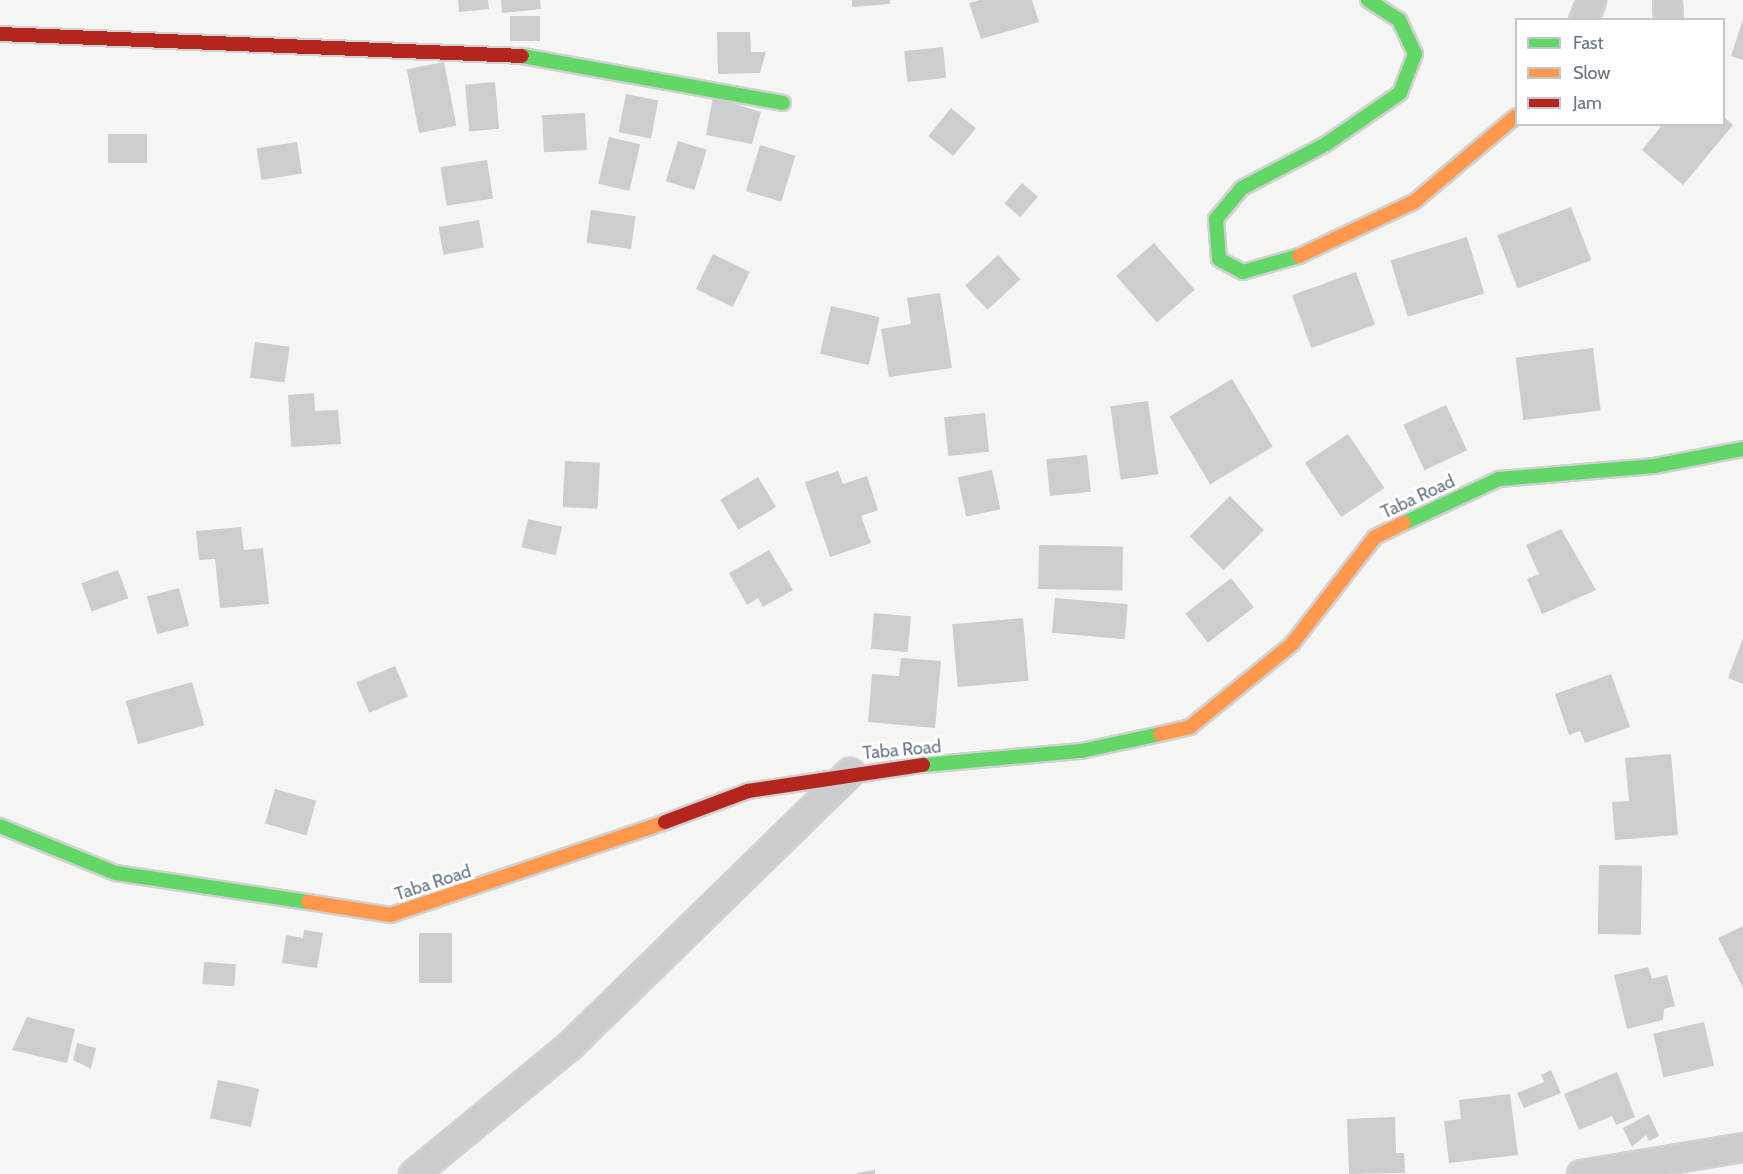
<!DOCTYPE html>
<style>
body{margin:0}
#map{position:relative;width:1743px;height:1174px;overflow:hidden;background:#f5f5f4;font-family:Cabin,sans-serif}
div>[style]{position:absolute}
.building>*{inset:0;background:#cccdce;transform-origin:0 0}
.roads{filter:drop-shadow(2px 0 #d1d1d2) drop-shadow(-2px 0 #d1d1d2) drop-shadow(0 2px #d1d1d2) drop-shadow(0 -2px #d1d1d2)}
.street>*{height:27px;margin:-13.5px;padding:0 13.5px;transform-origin:13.5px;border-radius:13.5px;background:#cacccd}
.fast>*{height:14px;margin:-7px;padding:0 7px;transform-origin:7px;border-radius:7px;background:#63d668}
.slow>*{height:14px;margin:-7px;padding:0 7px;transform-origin:7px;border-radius:7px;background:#ff974d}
.jam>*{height:14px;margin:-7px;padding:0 7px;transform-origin:7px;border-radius:7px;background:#b3261e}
span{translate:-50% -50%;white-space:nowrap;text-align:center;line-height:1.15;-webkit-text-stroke:6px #fff;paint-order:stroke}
.street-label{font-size:18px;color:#677482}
.legend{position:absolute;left:1515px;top:18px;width:210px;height:108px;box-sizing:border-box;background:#fff;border:2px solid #c2c7cd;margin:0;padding:8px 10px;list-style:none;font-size:18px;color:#677482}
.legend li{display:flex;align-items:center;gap:12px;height:30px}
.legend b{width:30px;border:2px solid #c2c7cd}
</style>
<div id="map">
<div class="building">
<div style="clip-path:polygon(458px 0,488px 0,489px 9px,459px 12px)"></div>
<div style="clip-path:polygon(501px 0,540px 0,541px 9px,502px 13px)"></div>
<div style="clip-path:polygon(852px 0,890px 0,890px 4px,852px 7px)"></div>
<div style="clip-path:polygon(980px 0,1032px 0,1039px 22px,981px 39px,969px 3px)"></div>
<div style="left:510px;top:16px;width:30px;height:25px"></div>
<div style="clip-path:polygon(1743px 19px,1743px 60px,1731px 56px)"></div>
<div style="clip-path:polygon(717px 32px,750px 32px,751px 52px,766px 52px,760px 73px,718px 74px)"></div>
<div style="left:943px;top:47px;width:31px;height:39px;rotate:84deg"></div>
<div style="left:444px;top:62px;width:65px;height:38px;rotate:79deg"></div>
<div style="left:495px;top:82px;width:47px;height:30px;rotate:85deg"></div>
<div style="left:626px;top:94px;width:33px;height:39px;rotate:11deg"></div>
<div style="clip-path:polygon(713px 97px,761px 112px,752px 144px,706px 135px)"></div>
<div style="left:951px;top:108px;width:32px;height:36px;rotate:39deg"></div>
<div style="left:585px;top:113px;width:37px;height:43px;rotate:87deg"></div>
<div style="clip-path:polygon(1724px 117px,1733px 125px,1683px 185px,1642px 150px,1663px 124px,1724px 124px)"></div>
<div style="left:108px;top:134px;width:39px;height:29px"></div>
<div style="left:609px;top:137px;width:32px;height:48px;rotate:13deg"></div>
<div style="left:678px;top:141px;width:30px;height:42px;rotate:17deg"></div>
<div style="left:297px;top:142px;width:32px;height:41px;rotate:81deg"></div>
<div style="left:760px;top:145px;width:37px;height:48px;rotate:17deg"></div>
<div style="left:487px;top:160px;width:39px;height:47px;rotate:81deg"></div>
<div style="left:1022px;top:183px;width:21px;height:27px;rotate:41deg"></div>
<div style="left:1571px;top:207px;width:57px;height:79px;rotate:69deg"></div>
<div style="left:591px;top:210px;width:45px;height:33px;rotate:8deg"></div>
<div style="left:479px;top:220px;width:28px;height:41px;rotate:80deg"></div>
<div style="left:1467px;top:237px;width:59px;height:80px;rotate:73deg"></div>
<div style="left:1154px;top:243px;width:62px;height:50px;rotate:49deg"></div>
<div style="left:713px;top:254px;width:41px;height:39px;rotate:26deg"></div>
<div style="left:998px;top:255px;width:33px;height:45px;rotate:47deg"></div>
<div style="left:1356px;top:272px;width:56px;height:68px;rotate:70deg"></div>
<div style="clip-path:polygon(940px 293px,952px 368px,889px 377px,881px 329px,911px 324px,907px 298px)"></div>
<div style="left:831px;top:306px;width:50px;height:49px;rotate:13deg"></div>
<div style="left:255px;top:342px;width:35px;height:36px;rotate:8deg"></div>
<div style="left:1593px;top:348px;width:63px;height:78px;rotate:83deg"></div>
<div style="left:1232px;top:379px;width:79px;height:73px;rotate:59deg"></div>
<div style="clip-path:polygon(314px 393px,315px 411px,338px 410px,341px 444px,291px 447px,288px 395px)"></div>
<div style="left:1148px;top:401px;width:74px;height:38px;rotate:82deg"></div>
<div style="left:1446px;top:405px;width:50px;height:47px;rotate:65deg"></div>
<div style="left:985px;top:413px;width:39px;height:41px;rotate:84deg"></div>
<div style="left:1348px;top:434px;width:65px;height:52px;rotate:56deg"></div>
<div style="left:1087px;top:455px;width:37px;height:41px;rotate:84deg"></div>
<div style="left:565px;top:461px;width:35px;height:46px;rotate:3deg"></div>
<div style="left:992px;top:470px;width:40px;height:35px;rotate:78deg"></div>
<div style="clip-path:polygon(838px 471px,843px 484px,867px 476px,878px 510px,861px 516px,871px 543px,830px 557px,805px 482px)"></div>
<div style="left:758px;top:477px;width:35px;height:44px;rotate:59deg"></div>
<div style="left:1230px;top:496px;width:48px;height:57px;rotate:45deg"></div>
<div style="left:528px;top:519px;width:35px;height:29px;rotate:13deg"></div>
<div style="clip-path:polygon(241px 527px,244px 550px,263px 548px,269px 604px,220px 608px,215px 559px,199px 560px,196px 531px)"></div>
<div style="clip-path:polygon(1561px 529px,1596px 590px,1542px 614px,1527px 579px,1539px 574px,1526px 545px)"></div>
<div style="left:1039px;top:545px;width:84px;height:44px;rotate:1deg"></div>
<div style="clip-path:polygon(769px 550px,793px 590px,763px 607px,758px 598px,747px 605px,729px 573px)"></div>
<div style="left:118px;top:570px;width:30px;height:39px;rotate:70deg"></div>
<div style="left:1231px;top:578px;width:37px;height:58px;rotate:52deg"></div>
<div style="left:179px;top:588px;width:39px;height:33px;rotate:75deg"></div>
<div style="left:1055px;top:598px;width:73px;height:35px;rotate:5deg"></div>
<div style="left:874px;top:613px;width:37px;height:36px;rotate:5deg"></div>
<div style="left:1023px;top:618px;width:63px;height:71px;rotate:85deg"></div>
<div style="clip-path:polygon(1743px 638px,1743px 684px,1728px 678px)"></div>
<div style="clip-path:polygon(901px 658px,941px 661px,935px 728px,868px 722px,872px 674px,899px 676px)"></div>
<div style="left:395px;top:666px;width:33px;height:42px;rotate:67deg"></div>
<div style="clip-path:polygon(1611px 674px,1630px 727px,1585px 743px,1580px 731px,1569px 735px,1555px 694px)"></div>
<div style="left:192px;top:682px;width:45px;height:69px;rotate:74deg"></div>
<div style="clip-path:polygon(1671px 754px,1678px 835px,1615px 840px,1612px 802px,1629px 801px,1625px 758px)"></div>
<div style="left:275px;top:789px;width:43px;height:36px;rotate:16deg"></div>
<div style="left:1599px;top:865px;width:43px;height:69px;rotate:1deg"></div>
<div style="clip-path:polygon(1743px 926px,1743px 988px,1718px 938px)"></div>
<div style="clip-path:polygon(304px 930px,323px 933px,317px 968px,282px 963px,286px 935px,303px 938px)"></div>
<div style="left:452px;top:933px;width:50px;height:33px;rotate:90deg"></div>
<div style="left:204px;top:962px;width:32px;height:22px;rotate:4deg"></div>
<div style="clip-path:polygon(1648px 967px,1652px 979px,1667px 975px,1675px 1006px,1664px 1009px,1663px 1020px,1627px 1029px,1614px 975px)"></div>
<div style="clip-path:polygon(27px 1017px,75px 1029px,67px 1063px,12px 1050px)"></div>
<div style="left:1704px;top:1022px;width:45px;height:52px;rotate:77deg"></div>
<div style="clip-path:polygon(77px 1043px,96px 1048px,91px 1069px,73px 1060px)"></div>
<div style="clip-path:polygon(1551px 1070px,1561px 1093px,1524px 1108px,1517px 1093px,1544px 1082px,1541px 1075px)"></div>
<div style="clip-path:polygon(1617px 1072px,1635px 1117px,1616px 1125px,1612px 1116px,1579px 1130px,1564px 1094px)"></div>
<div style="left:218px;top:1080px;width:42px;height:39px;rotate:12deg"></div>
<div style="clip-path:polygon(1510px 1094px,1518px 1155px,1449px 1163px,1444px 1121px,1461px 1119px,1459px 1100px)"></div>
<div style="clip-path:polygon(1649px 1114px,1659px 1136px,1649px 1141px,1646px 1135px,1632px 1147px,1623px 1128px)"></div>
<div style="clip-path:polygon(1395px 1117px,1396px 1153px,1404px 1153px,1405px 1173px,1349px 1174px,1347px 1119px)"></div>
<div style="clip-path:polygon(875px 1170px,875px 1174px,857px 1174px,857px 1173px)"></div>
</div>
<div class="roads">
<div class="street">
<div style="left:1667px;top:0;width:20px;rotate:87deg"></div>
<div style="left:1583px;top:20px;width:22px;rotate:-68deg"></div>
<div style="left:413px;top:1174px;width:203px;rotate:-39.4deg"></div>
<div style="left:570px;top:1045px;width:391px;rotate:-44.3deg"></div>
<div style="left:1581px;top:1174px;width:164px;rotate:-9.5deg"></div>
</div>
<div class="fast">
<div style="left:522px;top:56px;width:265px;rotate:10.2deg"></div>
<div style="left:1299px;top:256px;width:58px;rotate:164.1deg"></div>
<div style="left:1243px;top:272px;width:27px;rotate:-152deg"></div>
<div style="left:1219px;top:259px;width:40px;rotate:-94.3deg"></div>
<div style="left:1216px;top:219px;width:40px;rotate:-50deg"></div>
<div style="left:1242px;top:188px;width:95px;rotate:-27.6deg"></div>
<div style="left:1326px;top:144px;width:90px;rotate:-34.6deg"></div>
<div style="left:1400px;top:93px;width:42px;rotate:-69deg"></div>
<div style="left:1415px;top:54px;width:38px;rotate:-115deg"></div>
<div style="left:1399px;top:20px;width:37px;rotate:-147deg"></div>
<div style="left:1404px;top:523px;width:105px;rotate:-24.9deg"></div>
<div style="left:1499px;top:479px;width:156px;rotate:-4.8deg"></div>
<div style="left:1654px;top:466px;width:91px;rotate:-10.8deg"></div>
<div style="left:923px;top:765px;width:159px;rotate:-5.1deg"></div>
<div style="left:1081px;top:751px;width:81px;rotate:-12.1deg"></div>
<div style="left:0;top:826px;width:125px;rotate:22.1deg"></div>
<div style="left:116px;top:873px;width:194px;rotate:8.6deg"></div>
</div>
<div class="slow">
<div style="left:1299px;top:256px;width:127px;rotate:-25.2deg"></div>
<div style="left:1414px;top:202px;width:133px;rotate:-40.1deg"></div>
<div style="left:1160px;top:734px;width:31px;rotate:-13deg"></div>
<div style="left:1190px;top:727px;width:132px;rotate:-39.1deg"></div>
<div style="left:1292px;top:644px;width:135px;rotate:-52.2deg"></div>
<div style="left:1375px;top:537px;width:32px;rotate:-26deg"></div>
<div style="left:308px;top:902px;width:84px;rotate:8.9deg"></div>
<div style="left:391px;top:915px;width:289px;rotate:-18.7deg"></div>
</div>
<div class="jam">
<div style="left:0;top:34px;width:522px;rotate:2.41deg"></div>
<div style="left:665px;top:822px;width:89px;rotate:-20.5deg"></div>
<div style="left:748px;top:791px;width:177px;rotate:-8.5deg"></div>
</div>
</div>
<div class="street-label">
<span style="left:1418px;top:497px;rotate:-25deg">Taba Road</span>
<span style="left:902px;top:750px;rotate:-5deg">Taba Road</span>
<span style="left:433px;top:883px;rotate:-18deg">Taba Road</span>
</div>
<ul class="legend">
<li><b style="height:8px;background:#63d668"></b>Fast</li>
<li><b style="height:8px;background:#ff974d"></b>Slow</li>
<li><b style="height:8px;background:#b3261e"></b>Jam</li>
</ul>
</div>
